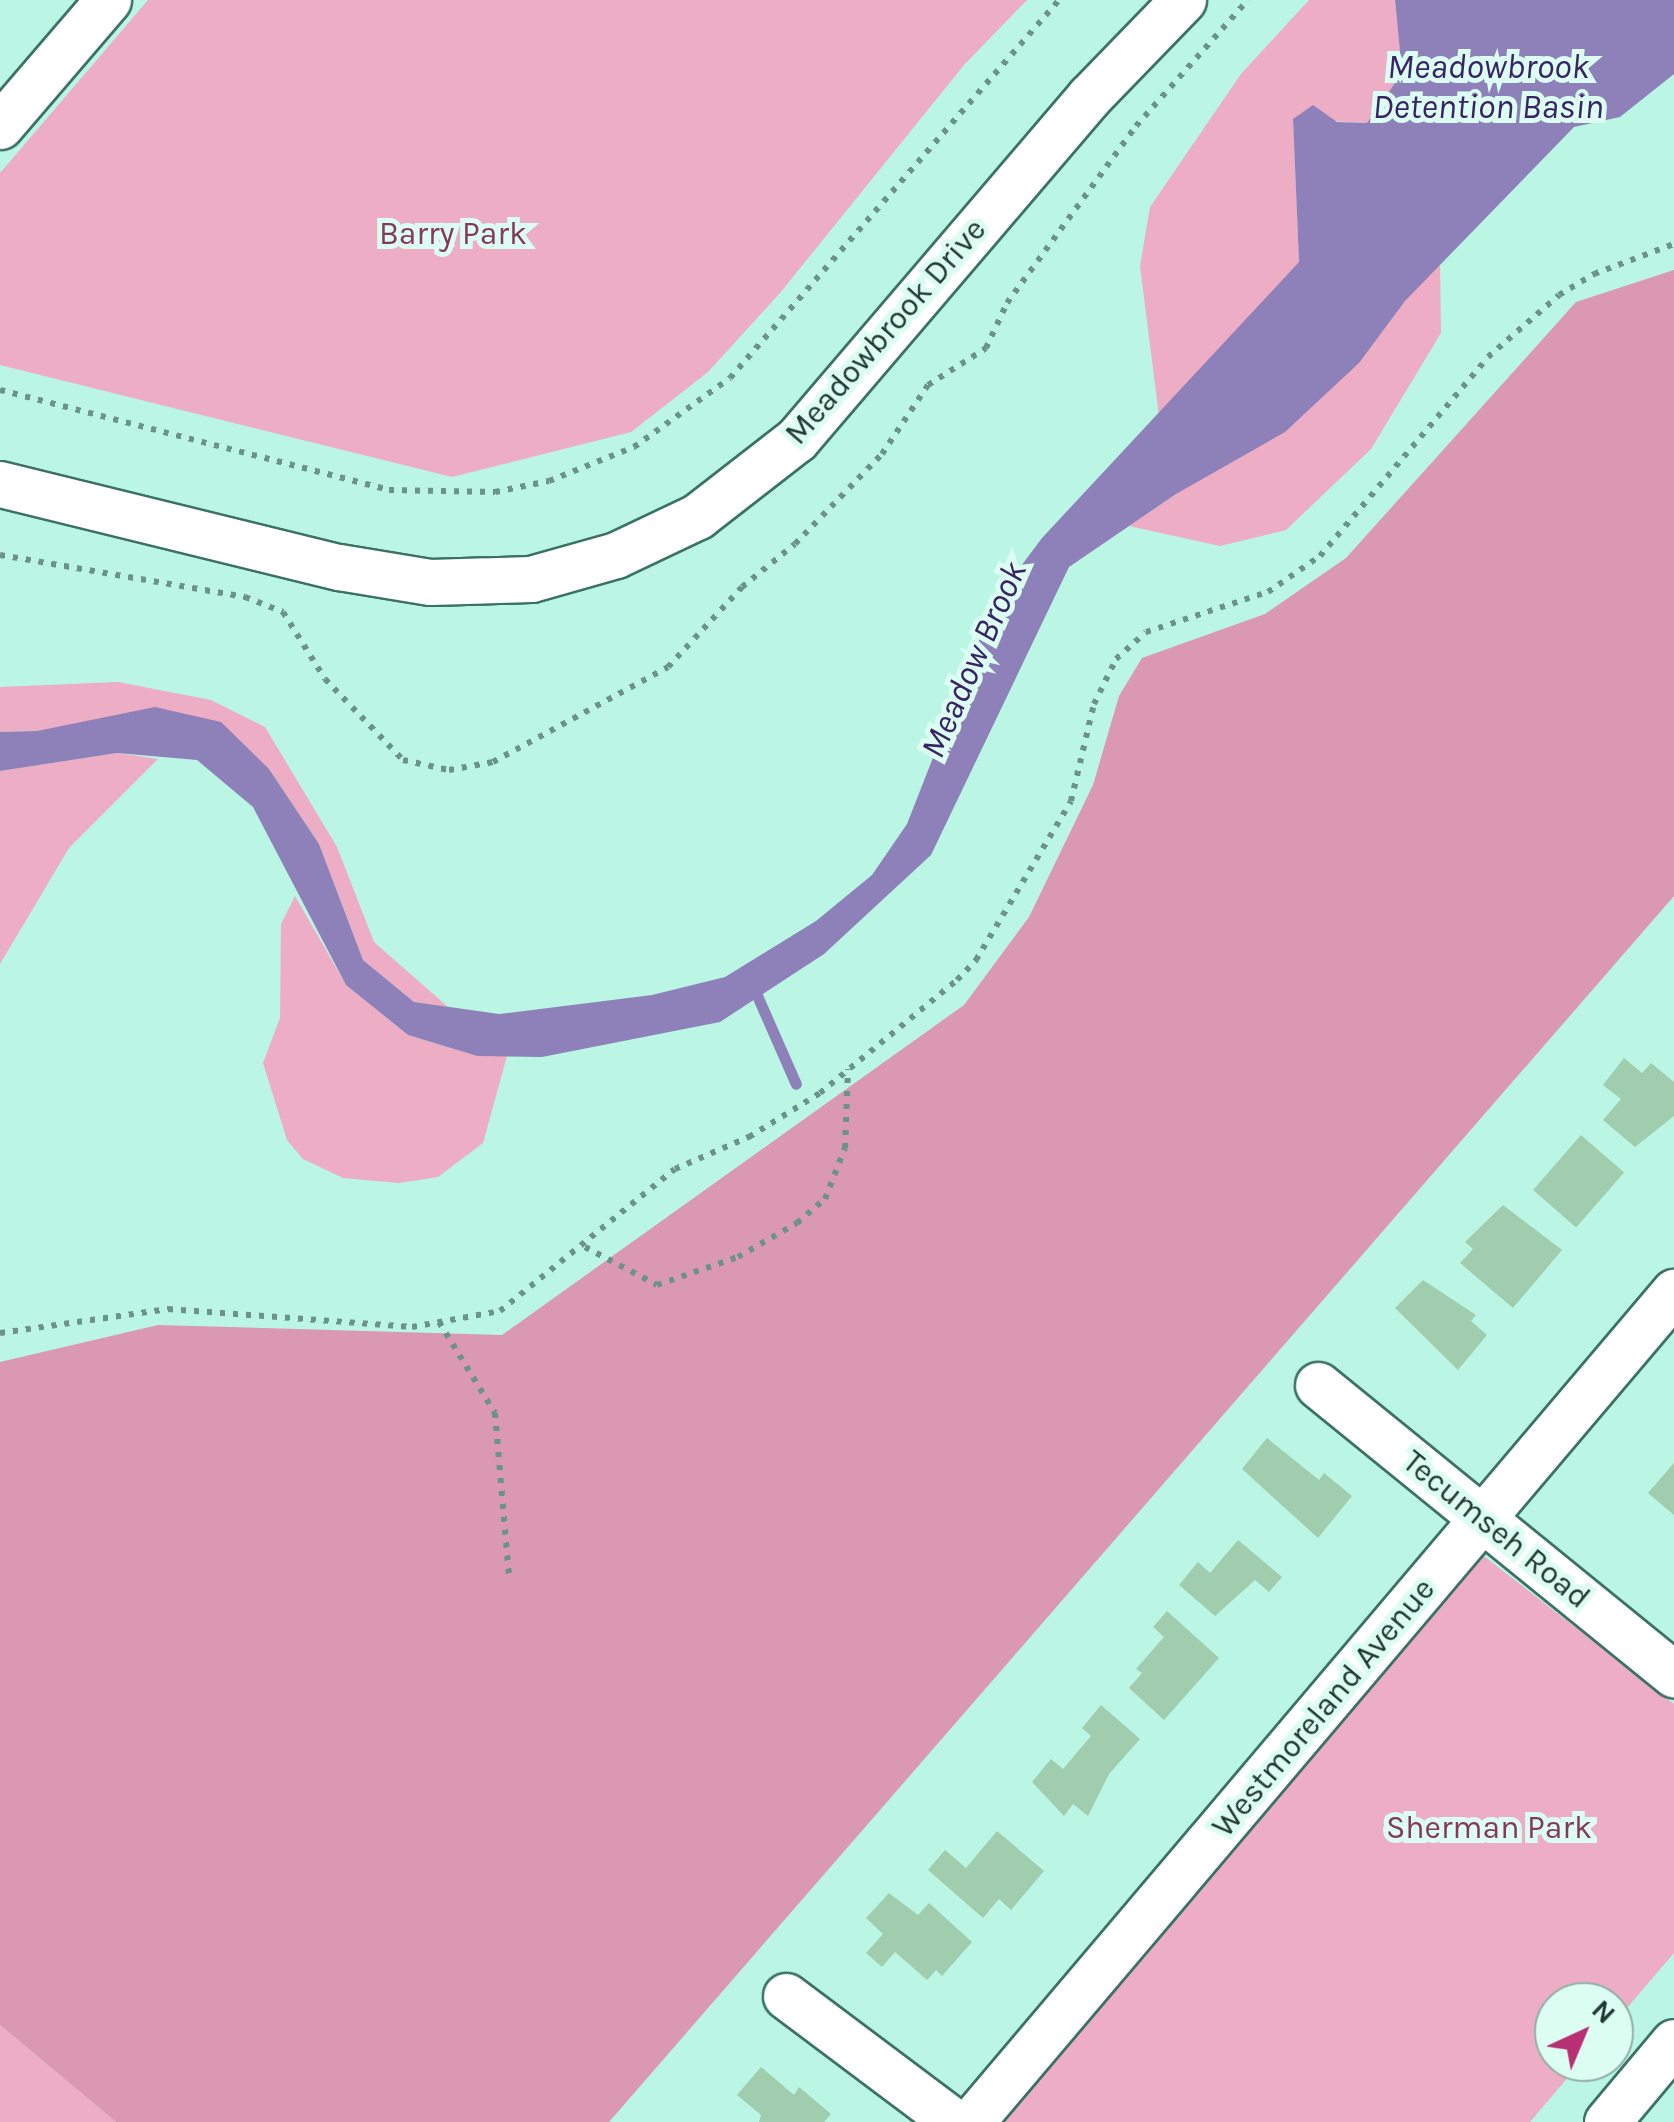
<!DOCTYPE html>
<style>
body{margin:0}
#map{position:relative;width:1674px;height:2122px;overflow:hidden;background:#bbf5e4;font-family:Karla,sans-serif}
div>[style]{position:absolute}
.green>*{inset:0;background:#edadc5}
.forest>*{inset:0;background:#da98b1}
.water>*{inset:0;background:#8e81ba}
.stream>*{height:11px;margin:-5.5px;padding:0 5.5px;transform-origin:5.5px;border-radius:5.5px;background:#8e81ba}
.building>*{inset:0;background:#a0cdae;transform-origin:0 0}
.path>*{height:6px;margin-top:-3px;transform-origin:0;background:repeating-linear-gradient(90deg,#6b9388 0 5px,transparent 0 13px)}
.roads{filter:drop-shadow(2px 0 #3b7264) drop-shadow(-2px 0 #3b7264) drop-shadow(0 2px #3b7264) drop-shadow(0 -2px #3b7264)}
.minor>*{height:45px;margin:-22.5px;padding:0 22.5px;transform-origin:22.5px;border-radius:22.5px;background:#fff}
span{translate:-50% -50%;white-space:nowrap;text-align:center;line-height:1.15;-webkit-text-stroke:10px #dbfdf2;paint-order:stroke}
.park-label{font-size:32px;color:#86375a}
.street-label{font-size:32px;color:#213832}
.water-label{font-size:35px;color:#392266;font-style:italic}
.north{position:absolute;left:1534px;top:1982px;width:100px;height:100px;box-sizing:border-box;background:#dbfdf2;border:2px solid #91aea5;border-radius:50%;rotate:44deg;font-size:28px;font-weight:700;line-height:40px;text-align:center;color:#213832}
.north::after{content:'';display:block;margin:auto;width:35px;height:45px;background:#b73073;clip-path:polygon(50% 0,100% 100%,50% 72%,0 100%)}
</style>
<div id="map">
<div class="green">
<div style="clip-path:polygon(148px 0,1027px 0,964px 65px,780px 293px,708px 372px,631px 432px,452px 477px,0 365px,0 173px)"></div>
<div style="clip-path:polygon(1309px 0,1395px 0,1402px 73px,1367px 123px,1293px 119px,1299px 262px,1159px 416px,1140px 266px,1150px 207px,1241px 74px)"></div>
<div style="clip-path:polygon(1440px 264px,1441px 333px,1371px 449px,1286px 530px,1220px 546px,1129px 526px,1176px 494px)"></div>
<div style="clip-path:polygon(118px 682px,211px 700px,265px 727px,337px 847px,374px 942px,448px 1007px,414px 1002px,363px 960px,319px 844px,269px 769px,37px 731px,0 732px,0 687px)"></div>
<div style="clip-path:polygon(117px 753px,158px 759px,69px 848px,0 964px,0 771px)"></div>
<div style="clip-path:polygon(295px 896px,346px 985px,408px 1035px,477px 1056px,507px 1056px,483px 1143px,438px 1177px,399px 1183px,343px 1178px,303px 1159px,287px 1140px,263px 1063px,280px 1018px,281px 924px)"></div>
<div style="clip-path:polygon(1480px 1553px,1674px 1704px,1674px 1953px,1614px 2023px,1614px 2002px,1554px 2002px,1554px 2062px,1581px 2062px,1530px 2122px,1001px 2122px)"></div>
<div style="clip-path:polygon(0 2025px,116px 2122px,0 2122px)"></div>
</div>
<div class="forest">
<div style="clip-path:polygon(1674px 270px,1674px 896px,609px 2122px,116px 2122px,0 2025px,0 1362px,158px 1325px,502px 1335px,964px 1005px,1029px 917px,1093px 785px,1119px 696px,1142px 658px,1265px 614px,1346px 558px,1576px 302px)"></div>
</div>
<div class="water">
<div style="clip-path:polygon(1395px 0,1674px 0,1674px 74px,1620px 117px,1574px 127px,1405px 301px,1359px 363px,1285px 432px,1176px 494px,1069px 567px,931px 855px,824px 954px,720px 1022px,542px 1057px,477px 1056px,408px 1035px,346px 985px,253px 807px,197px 760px,117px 753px,0 771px,0 732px,37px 731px,155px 707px,221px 722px,269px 769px,319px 844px,363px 960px,414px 1002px,499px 1014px,652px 995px,725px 977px,816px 921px,872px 875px,907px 824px,994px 602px,1042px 538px,1299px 262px,1293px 119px,1313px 105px,1337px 122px,1367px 123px,1402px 73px)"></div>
</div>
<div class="stream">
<div style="left:752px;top:984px;width:109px;rotate:66.3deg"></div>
</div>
<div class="building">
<div style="clip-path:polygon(1624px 1058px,1642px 1073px,1651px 1063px,1674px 1082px,1674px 1116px,1635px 1147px,1603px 1120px,1621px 1099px,1603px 1085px)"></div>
<div style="left:1581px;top:1135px;width:57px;height:73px;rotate:41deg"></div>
<div style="clip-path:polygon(1503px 1205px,1562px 1250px,1513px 1308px,1460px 1263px,1473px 1249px,1465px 1242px)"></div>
<div style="clip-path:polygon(1423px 1280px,1476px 1315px,1471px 1321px,1487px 1335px,1458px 1370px,1395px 1308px)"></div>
<div style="clip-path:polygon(1267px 1438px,1319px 1480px,1324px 1473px,1352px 1496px,1318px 1538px,1242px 1469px)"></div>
<div style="clip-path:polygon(1674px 1463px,1674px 1515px,1648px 1493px)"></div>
<div style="clip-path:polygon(1238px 1540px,1282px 1577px,1269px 1592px,1255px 1580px,1215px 1616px,1179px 1585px,1198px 1562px,1210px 1573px)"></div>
<div style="clip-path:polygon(1167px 1611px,1219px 1658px,1164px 1720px,1129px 1688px,1142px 1673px,1136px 1669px,1164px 1637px,1153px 1627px)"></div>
<div style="clip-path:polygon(1101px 1705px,1140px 1739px,1109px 1774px,1088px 1816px,1073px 1804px,1064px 1816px,1032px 1782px,1051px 1759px,1063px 1769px,1091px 1736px,1082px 1728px)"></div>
<div style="clip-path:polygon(997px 1831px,1044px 1871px,1011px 1910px,999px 1899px,983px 1918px,928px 1870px,945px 1850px,966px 1868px)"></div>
<div style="clip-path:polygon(889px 1893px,918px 1915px,929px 1903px,972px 1942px,942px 1976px,936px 1970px,927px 1980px,895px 1952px,882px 1967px,866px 1953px,883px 1934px,866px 1918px)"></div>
<div style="clip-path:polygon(761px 2067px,794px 2095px,799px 2087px,831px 2114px,824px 2122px,759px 2122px,761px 2115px,737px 2095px)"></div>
</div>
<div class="path">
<div style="left:0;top:390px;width:402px;rotate:14.4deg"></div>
<div style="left:389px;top:490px;width:106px;rotate:1.1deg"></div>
<div style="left:495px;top:492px;width:55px;rotate:-11.5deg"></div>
<div style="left:549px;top:481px;width:92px;rotate:-21.8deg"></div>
<div style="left:634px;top:447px;width:118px;rotate:-35.7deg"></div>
<div style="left:730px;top:378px;width:501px;rotate:-48.96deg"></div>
<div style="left:0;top:555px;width:249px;rotate:9.7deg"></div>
<div style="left:245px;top:597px;width:41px;rotate:21.5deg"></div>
<div style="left:283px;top:612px;width:79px;rotate:57.9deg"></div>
<div style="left:325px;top:679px;width:112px;rotate:46.1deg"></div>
<div style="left:403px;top:760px;width:47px;rotate:12.3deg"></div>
<div style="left:449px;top:770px;width:45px;rotate:-10.3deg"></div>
<div style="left:493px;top:762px;width:199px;rotate:-28.5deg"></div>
<div style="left:668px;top:667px;width:109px;rotate:-47.2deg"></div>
<div style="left:742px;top:587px;width:68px;rotate:-39.1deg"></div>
<div style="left:795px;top:544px;width:125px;rotate:-46deg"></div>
<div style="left:882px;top:454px;width:83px;rotate:-56.3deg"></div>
<div style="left:928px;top:385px;width:69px;rotate:-32.5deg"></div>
<div style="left:986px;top:348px;width:50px;rotate:-65deg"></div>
<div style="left:1007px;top:303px;width:219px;rotate:-53.9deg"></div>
<div style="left:1136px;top:126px;width:169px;rotate:-48.4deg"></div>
<div style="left:585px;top:1247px;width:81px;rotate:27.8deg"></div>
<div style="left:657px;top:1285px;width:86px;rotate:-19.1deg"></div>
<div style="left:738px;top:1257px;width:68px;rotate:-30deg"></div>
<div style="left:797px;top:1223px;width:37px;rotate:-41deg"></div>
<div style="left:825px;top:1199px;width:55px;rotate:-68.6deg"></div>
<div style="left:845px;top:1148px;width:79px;rotate:-87.8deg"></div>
<div style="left:439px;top:1322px;width:107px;rotate:58.4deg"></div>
<div style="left:495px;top:1413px;width:165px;rotate:85.1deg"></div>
<div style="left:0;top:1333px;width:170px;rotate:-8.1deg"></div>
<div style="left:168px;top:1309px;width:245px;rotate:4.2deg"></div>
<div style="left:412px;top:1327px;width:89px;rotate:-10.3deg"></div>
<div style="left:500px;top:1311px;width:225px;rotate:-39.1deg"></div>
<div style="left:675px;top:1169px;width:81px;rotate:-23.4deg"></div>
<div style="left:749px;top:1137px;width:84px;rotate:-31.8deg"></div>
<div style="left:820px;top:1093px;width:178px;rotate:-39.5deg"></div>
<div style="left:957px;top:980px;width:28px;rotate:-46deg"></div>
<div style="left:976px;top:960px;width:185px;rotate:-59.1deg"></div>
<div style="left:1071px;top:801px;width:100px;rotate:-76.7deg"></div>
<div style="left:1094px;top:704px;width:50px;rotate:-63.9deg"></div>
<div style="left:1116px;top:659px;width:40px;rotate:-42deg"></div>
<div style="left:1146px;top:632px;width:128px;rotate:-18.2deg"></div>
<div style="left:1268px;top:592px;width:63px;rotate:-34.7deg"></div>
<div style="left:1320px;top:556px;width:260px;rotate:-49.8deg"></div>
<div style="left:1488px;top:357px;width:94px;rotate:-41.1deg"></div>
<div style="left:1559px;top:295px;width:41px;rotate:-31deg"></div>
<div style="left:1594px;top:274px;width:85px;rotate:-20.6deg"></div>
</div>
<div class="roads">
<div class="minor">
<div style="left:0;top:126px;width:166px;rotate:-49.4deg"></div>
<div style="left:0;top:484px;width:349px;rotate:13.8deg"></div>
<div style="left:339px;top:567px;width:92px;rotate:9.4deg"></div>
<div style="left:430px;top:582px;width:101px;rotate:-1.7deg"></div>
<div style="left:531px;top:579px;width:88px;rotate:-15.8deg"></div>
<div style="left:616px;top:555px;width:91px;rotate:-25.4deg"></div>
<div style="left:698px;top:516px;width:125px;rotate:-37.9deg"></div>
<div style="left:797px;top:439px;width:450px;rotate:-49.5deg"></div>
<div style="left:1089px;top:97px;width:135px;rotate:-45.9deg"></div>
<div style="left:1318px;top:1385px;width:459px;rotate:39.1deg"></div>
<div style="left:786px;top:1996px;width:210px;rotate:36.9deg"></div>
<div style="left:971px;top:2122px;width:1088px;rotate:-49.74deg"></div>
<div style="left:1607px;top:2122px;width:104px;rotate:-50.1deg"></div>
</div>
</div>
<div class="park-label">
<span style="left:453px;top:234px">Barry Park</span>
<span style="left:1489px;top:1828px">Sherman Park</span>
</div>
<div class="street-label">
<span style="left:886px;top:332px;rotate:-49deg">Meadowbrook Drive</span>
<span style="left:1496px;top:1530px;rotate:39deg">Tecumseh Road</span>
<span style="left:1324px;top:1708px;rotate:-50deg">Westmoreland Avenue</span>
</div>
<div class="water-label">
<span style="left:1488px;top:87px">Meadowbrook<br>Detention Basin</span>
<span style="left:974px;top:660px;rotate:-66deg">Meadow Brook</span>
</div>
<div class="north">N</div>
</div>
